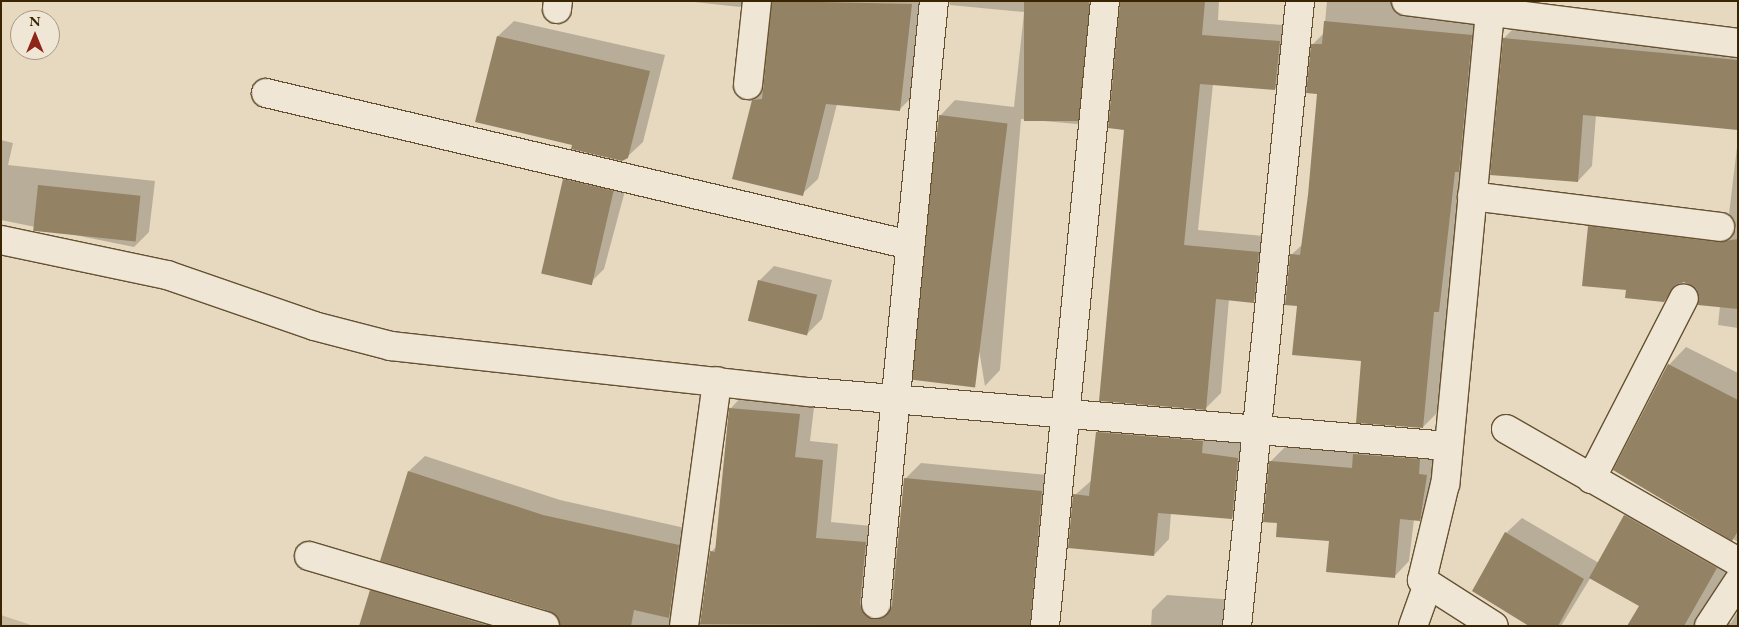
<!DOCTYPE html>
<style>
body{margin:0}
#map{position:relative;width:1739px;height:627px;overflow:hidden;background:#e6d9bf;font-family:"EB Garamond",serif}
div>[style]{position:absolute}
.green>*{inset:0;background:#c9ba9f}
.shadow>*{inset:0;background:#0003}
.building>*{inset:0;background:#938264;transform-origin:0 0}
.roads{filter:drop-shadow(1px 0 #655130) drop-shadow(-1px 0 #655130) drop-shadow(0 1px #655130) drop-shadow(0 -1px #655130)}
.minor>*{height:28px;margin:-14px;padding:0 14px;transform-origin:14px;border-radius:14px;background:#efe6d5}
span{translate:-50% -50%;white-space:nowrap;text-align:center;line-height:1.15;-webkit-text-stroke:4px #efe6d5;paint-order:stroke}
.frame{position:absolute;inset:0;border:2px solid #3a2401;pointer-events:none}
.north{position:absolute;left:10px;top:10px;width:50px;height:50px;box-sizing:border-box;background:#efe6d5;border:1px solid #a79880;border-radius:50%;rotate:0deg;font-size:14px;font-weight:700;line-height:20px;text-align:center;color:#3a2401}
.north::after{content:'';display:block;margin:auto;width:18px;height:22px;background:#8f2418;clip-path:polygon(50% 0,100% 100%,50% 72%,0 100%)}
</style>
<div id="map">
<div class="green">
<div style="clip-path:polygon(1px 615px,34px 626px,1px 626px)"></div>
</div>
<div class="shadow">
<div style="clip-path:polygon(685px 1px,746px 1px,740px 7px)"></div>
<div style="clip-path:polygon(772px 1px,925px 1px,914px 95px,899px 110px,837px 104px,818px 179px,802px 194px,753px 100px,764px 90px)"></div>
<div style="clip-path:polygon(949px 1px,1103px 1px,1092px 109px,1077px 124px,1021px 119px,1000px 370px,985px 386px,940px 116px,955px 100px,1014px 107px,1024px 12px,950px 5px)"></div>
<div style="clip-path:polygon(1121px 1px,1219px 1px,1218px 20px,1295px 26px,1290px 74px,1275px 89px,1213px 84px,1198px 230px,1274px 237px,1269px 286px,1253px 301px,1229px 299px,1221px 393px,1205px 409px,1125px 129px)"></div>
<div style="clip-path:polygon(1327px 1px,1423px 1px,1488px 10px,1439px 411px,1423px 427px,1363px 360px,1298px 305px,1291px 255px,1303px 244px,1309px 195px,1318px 92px,1313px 44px,1324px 33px)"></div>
<div style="clip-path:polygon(514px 21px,665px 55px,643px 142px,627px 157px,573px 144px,498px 36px)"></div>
<div style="clip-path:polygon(1519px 23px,1738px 44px,1738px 128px,1596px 115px,1592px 166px,1578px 181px,1492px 174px,1504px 38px)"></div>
<div style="clip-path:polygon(1738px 139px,1738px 328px,1718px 325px,1720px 306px,1684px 281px,1664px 301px,1589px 227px,1604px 211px,1735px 226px,1729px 214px)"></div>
<div style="clip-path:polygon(1px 140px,13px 143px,8px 165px,155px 181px,149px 232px,134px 247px,1px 220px)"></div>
<div style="clip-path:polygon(580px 164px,629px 176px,604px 269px,589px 284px,564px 180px)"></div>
<div style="clip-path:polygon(774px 266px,832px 280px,822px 319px,807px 334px,759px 281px)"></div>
<div style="clip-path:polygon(1686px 347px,1738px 373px,1738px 542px,1615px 469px,1669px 365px)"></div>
<div style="clip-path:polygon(746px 392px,815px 399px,810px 441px,838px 444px,831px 522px,881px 527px,877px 595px,890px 604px,905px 479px,921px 463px,1057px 476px,1044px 626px,700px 626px,711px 552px,716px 547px,731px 408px)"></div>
<div style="clip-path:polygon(1112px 417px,1253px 443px,1247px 503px,1232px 518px,1171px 513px,1169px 539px,1154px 555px,1075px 495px,1092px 480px,1097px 432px)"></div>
<div style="clip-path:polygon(1370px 439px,1435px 444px,1433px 459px,1442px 460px,1435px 504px,1420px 520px,1414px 519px,1409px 561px,1394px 577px,1330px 540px,1278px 522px,1271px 461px,1286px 446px,1357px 452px)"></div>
<div style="clip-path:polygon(425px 456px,560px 500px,694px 530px,697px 626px,561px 626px,409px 471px)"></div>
<div style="clip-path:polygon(1643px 498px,1738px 561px,1719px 622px,1731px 623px,1738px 611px,1738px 626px,1629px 626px,1640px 605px,1591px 577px,1561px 626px,1533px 626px,1506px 533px,1522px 518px,1599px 563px,1625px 516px)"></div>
<div style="clip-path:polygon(387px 575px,557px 626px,360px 626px,371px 591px)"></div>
<div style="clip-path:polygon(1167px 595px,1235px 600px,1233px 626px,1151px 626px,1152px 610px)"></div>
</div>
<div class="building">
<div style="clip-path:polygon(772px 1px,912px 4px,900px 111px,826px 104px,803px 196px,732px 179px,752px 100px,762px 99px)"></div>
<div style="left:1024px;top:1px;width:65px;height:120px"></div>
<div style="clip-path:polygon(1120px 1px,1205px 1px,1202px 35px,1280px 41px,1275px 90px,1200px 84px,1184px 245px,1259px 252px,1254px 303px,1216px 299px,1206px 410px,1099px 401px,1124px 130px,1108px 128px)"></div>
<div style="clip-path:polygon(1324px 21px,1472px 35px,1459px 172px,1455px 172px,1439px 312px,1434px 312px,1423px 428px,1356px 423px,1361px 361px,1292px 355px,1297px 306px,1285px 305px,1290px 254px,1300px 255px,1308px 195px,1317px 94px,1306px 93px,1311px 44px,1322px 44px)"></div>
<div style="clip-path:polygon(497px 36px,650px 71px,628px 158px,622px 161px,571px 149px,572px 145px,475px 122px)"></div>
<div style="clip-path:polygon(1503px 38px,1738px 60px,1738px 130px,1583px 115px,1578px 182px,1490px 175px)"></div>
<div style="left:939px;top:115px;width:69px;height:266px;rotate:7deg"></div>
<div style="left:563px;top:179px;width:52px;height:97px;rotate:13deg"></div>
<div style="left:38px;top:185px;width:103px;height:46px;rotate:6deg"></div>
<div style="clip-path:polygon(1588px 226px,1718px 242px,1738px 239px,1738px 309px,1698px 305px,1697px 290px,1684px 282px,1675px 285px,1664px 302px,1625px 298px,1626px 290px,1582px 286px)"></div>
<div style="left:758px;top:280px;width:61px;height:42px;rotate:14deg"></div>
<div style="clip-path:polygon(1668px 364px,1738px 400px,1738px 531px,1732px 541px,1613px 470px)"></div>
<div style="clip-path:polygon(729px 408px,800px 414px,795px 457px,823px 460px,816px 538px,866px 542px,860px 603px,862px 611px,874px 619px,883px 618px,892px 606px,904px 478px,1042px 491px,1030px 626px,700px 624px,710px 551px,715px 552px)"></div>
<div style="clip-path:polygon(1096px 432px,1203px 441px,1202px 453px,1238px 458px,1232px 519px,1158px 513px,1154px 556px,1068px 548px,1073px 494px,1089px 496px)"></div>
<div style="clip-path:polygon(1353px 454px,1420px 459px,1419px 474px,1427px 475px,1420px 521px,1400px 519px,1395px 578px,1326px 572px,1329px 541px,1276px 537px,1277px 523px,1263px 522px,1269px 461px,1352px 468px)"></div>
<div style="clip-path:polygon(408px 471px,543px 515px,679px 545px,669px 618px,634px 610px,631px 626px,560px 626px,549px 611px,380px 561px)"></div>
<div style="clip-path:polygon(1624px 515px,1717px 568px,1684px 626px,1627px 626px,1639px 606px,1589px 578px)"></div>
<div style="clip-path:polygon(1505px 532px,1584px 579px,1558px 626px,1529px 626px,1472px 591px)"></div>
<div style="clip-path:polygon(370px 590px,489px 626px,359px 626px)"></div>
</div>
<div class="roads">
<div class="minor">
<div style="left:1406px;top:1px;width:335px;rotate:7.2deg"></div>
<div style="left:557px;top:9px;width:8px;rotate:-83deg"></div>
<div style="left:1490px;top:12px;width:474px;rotate:95.4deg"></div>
<div style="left:1445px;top:484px;width:99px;rotate:103.5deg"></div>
<div style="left:1422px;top:580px;width:85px;rotate:32.6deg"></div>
<div style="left:748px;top:85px;width:84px;rotate:-83.9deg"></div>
<div style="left:266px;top:93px;width:662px;rotate:13.28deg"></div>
<div style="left:1472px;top:196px;width:250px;rotate:7.1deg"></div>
<div style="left:1px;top:240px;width:170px;rotate:11.9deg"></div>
<div style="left:167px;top:275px;width:156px;rotate:19.1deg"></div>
<div style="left:314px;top:326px;width:80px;rotate:14.6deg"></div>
<div style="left:391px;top:346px;width:422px;rotate:6.3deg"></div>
<div style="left:810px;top:392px;width:640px;rotate:4.84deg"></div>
<div style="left:1506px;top:429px;width:267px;rotate:29.8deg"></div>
<div style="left:1591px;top:479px;width:203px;rotate:-62.8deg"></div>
<div style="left:309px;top:556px;width:246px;rotate:16.5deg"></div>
<div style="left:876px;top:604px;width:606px;rotate:-84.51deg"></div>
<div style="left:684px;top:626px;width:247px;rotate:-82.3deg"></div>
<div style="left:1045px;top:626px;width:628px;rotate:-84.52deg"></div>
<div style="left:1237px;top:626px;width:628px;rotate:-84.24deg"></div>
<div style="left:1413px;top:626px;width:45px;rotate:-70.3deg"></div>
<div style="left:1709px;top:626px;width:53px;rotate:-56.6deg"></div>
</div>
</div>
<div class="frame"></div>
<div class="north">N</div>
</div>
